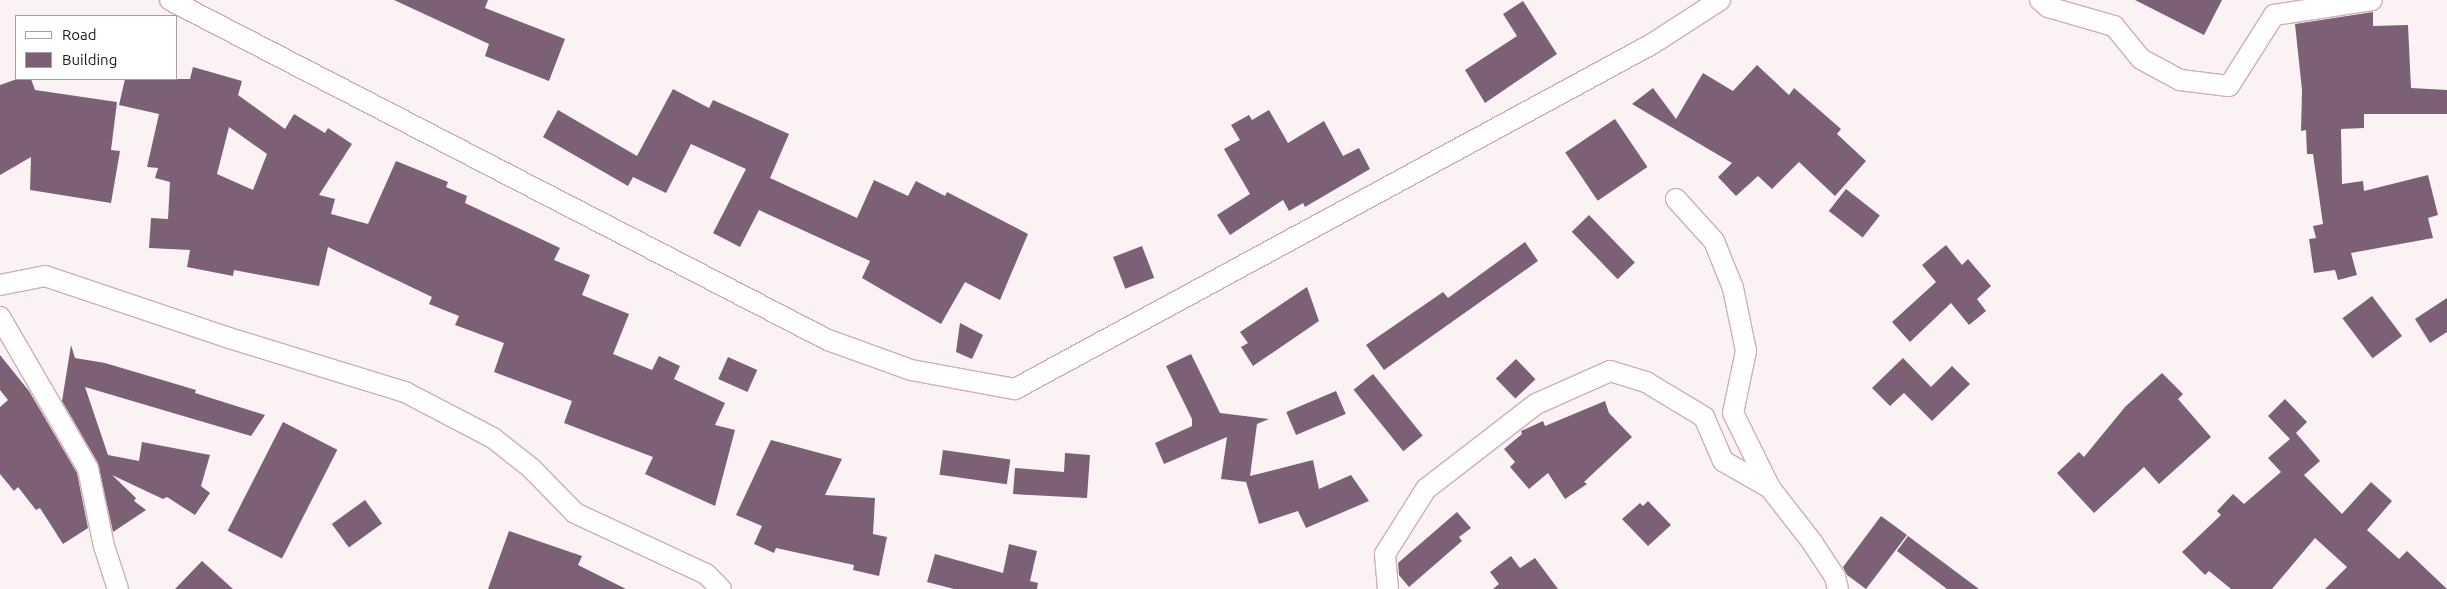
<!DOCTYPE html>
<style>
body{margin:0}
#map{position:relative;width:2447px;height:589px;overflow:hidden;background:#fbf2f4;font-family:Ubuntu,sans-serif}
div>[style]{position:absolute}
.building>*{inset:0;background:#7c6176;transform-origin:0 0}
.roads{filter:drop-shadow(1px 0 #d4adb5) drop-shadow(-1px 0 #d4adb5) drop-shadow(0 1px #d4adb5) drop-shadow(0 -1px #d4adb5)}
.street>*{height:20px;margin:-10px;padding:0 10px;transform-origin:10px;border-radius:10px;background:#fff}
span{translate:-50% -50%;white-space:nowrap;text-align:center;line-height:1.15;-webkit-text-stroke:4.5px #fff;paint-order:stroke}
.legend{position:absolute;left:15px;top:15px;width:162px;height:65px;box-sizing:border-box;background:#fff;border:1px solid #a6a0a1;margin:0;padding:6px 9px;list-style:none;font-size:15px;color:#201215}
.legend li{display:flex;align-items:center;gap:10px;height:25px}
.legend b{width:25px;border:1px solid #a6a0a1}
</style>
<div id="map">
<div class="building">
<div style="clip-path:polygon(394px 0,488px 0,485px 8px,565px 39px,549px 81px,485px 56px,489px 44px)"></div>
<div style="clip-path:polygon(2135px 0,2222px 0,2204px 35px)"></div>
<div style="clip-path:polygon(1523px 1px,1557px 54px,1485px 103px,1465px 70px,1517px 36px,1503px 14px)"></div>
<div style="clip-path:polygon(2373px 12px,2373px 26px,2408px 25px,2411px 88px,2447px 90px,2447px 114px,2364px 114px,2364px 128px,2341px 129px,2342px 184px,2363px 181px,2364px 191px,2428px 175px,2438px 215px,2428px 218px,2433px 238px,2351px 253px,2357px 275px,2338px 280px,2335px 270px,2314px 273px,2309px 239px,2316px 238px,2313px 226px,2323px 224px,2313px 154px,2307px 154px,2306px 130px,2301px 131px,2302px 90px,2295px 24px)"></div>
<div style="clip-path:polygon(1757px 65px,1789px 95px,1794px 88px,1841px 129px,1837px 134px,1866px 161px,1835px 196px,1799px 162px,1772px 189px,1758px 176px,1736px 196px,1718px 177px,1732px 163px,1632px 104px,1653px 88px,1676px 119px,1703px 73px,1733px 91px)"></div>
<div style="clip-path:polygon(evenodd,193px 67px,242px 81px,238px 95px,285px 129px,294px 114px,325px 133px,328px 128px,352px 144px,319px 195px,335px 199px,331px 214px,368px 224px,396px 161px,448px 182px,446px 187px,467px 196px,465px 203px,560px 248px,554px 260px,590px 275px,582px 295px,629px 314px,613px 354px,652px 370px,659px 356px,680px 366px,674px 379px,725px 403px,715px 425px,735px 430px,715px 506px,645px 474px,653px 457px,564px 423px,572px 401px,494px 372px,504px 343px,455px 325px,459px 316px,429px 304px,432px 297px,328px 247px,319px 286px,234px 270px,233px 276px,187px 267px,190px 250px,149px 248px,151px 218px,168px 219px,170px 182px,155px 178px,158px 168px,147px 167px,159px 114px,119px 105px,125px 79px,190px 79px,193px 67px,229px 127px,267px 154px,253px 190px,217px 174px,229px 127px)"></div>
<div style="clip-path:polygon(17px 79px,31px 79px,35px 90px,117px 102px,111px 150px,120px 151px,111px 203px,30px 190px,31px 157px,0 175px,0 85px)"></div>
<div style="clip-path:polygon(673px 89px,709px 108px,713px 100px,789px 134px,770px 178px,857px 218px,874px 180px,908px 196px,916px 181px,945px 196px,947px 192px,1028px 234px,1000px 300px,965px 282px,941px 324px,862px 278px,870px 261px,759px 210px,740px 247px,713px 233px,746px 169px,691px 144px,666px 193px,633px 177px,628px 186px,543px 137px,558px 110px,637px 156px)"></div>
<div style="clip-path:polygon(1269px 110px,1288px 143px,1324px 121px,1343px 156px,1359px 148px,1370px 169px,1305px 207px,1303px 203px,1289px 211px,1283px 200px,1230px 235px,1217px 215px,1250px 194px,1224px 149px,1240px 140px,1231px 125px,1249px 115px,1252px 120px)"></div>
<div style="left:1615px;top:119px;width:58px;height:60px;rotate:56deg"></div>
<div style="left:1846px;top:189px;width:43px;height:28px;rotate:38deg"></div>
<div style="left:1589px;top:215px;width:66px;height:24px;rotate:46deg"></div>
<div style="clip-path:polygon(1525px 242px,1538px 261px,1384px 370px,1366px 345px,1443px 292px,1448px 298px)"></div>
<div style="clip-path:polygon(1946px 245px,1962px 265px,1968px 259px,1991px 286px,1977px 299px,1986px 311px,1969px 325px,1951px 303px,1910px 342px,1892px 322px,1936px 282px,1922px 265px)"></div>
<div style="left:1142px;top:246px;width:34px;height:31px;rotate:69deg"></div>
<div style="clip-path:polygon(1307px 287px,1319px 321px,1253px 366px,1241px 347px,1248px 343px,1240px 332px)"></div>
<div style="left:2372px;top:296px;width:50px;height:37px;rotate:53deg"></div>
<div style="clip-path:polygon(2447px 298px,2447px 332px,2430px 343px,2415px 319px)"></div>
<div style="clip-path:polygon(960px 323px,983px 335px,972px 359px,956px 352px)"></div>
<div style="clip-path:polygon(71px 345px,75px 358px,105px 363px,196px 390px,195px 393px,265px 415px,251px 436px,85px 387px,108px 455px,139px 461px,142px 442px,210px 455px,201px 486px,210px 493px,195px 515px,167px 497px,163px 499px,112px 475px,136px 498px,134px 501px,146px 510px,113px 532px,98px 463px,62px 401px)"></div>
<div style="clip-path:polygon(1191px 354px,1220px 413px,1269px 419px,1257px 424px,1250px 476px,1313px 460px,1319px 489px,1351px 475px,1369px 501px,1306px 528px,1298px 511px,1259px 524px,1246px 482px,1221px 479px,1227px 437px,1164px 464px,1155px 443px,1192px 426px,1192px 419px,1166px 366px)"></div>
<div style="clip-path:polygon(0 355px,29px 391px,77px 473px,88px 528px,63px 544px,40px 508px,36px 510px,18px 487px,14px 491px,0 474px,0 407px,8px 400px,0 390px)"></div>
<div style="left:728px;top:357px;width:32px;height:24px;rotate:24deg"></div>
<div style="clip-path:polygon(1903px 358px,1931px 387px,1952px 366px,1970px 384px,1932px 421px,1904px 393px,1890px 406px,1872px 388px)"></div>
<div style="left:1516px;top:359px;width:28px;height:28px;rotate:46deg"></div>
<div style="clip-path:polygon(2162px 373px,2183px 394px,2178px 399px,2211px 437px,2159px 484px,2144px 467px,2094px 513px,2057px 473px,2079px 452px,2084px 457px,2125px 407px)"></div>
<div style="left:1373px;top:374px;width:79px;height:25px;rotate:51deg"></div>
<div style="left:1336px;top:391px;width:25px;height:54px;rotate:67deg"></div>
<div style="clip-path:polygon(2285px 399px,2307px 422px,2291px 438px,2296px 433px,2320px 461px,2304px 475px,2342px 514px,2371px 482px,2392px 501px,2367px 530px,2399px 559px,2407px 551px,2447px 589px,2325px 589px,2347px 567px,2315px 538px,2272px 589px,2231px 589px,2209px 571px,2205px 575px,2182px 552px,2221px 515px,2217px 511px,2233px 494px,2244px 504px,2281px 472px,2268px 458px,2290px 439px,2268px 416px)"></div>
<div style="clip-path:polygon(1605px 401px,1609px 413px,1632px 437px,1584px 482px,1587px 484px,1565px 499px,1548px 473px,1529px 489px,1510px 467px,1515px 462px,1504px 449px,1522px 434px,1521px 431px,1543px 421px,1545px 426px)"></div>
<div style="left:283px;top:422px;width:61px;height:122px;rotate:27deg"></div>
<div style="clip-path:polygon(771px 440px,842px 459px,825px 495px,875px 498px,873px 534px,887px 537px,879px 576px,853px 570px,854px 565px,776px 548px,774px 553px,754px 544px,762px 526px,736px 515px)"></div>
<div style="left:943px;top:450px;width:68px;height:25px;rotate:8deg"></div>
<div style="clip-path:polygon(1065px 453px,1090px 455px,1087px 498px,1013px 494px,1015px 468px,1064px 472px)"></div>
<div style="left:365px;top:500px;width:29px;height:41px;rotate:54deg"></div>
<div style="clip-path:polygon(1648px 501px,1671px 525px,1648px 546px,1622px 519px,1640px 503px,1643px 506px)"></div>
<div style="clip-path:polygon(1457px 512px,1471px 528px,1459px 537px,1462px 541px,1409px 587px,1399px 575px,1398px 563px)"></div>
<div style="clip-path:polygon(1881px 516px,1907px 535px,1866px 589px,1847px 575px,1843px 567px)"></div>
<div style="clip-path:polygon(509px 531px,582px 556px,578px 565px,626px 589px,488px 589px)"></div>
<div style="clip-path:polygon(1908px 536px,1979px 589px,1947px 589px,1897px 551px)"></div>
<div style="clip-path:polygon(1009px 544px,1037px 551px,1030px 581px,1038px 583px,1037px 589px,954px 589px,927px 582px,935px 554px,1003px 573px)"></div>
<div style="clip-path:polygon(1511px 556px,1520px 568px,1535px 558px,1558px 589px,1493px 589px,1499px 584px,1490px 572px)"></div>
<div style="clip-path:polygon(202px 561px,233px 589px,175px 589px)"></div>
</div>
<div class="roads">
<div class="street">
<div style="left:170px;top:0;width:741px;rotate:27.33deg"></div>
<div style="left:828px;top:340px;width:88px;rotate:19.9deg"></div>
<div style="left:911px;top:370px;width:106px;rotate:10.4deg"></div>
<div style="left:1015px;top:389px;width:724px;rotate:-28.44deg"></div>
<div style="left:1652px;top:44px;width:81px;rotate:-32.9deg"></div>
<div style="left:2040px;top:0;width:11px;rotate:41deg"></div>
<div style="left:2048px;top:7px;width:69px;rotate:16.1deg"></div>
<div style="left:2114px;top:26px;width:43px;rotate:50.7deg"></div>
<div style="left:2141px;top:59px;width:44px;rotate:28.3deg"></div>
<div style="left:2180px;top:80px;width:49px;rotate:7deg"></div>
<div style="left:2229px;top:86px;width:84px;rotate:-57.6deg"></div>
<div style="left:2274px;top:15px;width:99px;rotate:-8.7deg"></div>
<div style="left:1676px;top:199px;width:57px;rotate:47.9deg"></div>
<div style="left:1714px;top:241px;width:51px;rotate:68deg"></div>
<div style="left:1733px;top:288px;width:64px;rotate:78.3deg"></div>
<div style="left:1746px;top:351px;width:63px;rotate:101.8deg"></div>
<div style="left:1733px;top:413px;width:84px;rotate:63.7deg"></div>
<div style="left:1770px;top:488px;width:68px;rotate:52.1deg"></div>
<div style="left:1812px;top:542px;width:42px;rotate:56.7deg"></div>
<div style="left:1835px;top:577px;width:12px;rotate:76deg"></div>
<div style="left:0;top:285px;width:46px;rotate:-11.3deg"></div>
<div style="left:45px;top:276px;width:194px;rotate:18.6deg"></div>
<div style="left:229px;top:338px;width:184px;rotate:17.1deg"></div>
<div style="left:405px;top:392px;width:99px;rotate:27.6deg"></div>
<div style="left:493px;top:438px;width:48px;rotate:38.3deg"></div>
<div style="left:531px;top:468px;width:63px;rotate:45.6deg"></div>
<div style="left:575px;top:513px;width:145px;rotate:25deg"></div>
<div style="left:706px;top:574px;width:21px;rotate:45deg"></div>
<div style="left:0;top:317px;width:176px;rotate:59.9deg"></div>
<div style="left:88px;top:469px;width:79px;rotate:78.3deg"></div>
<div style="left:104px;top:546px;width:45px;rotate:72deg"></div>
<div style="left:1388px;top:589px;width:35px;rotate:-95deg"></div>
<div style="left:1385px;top:554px;width:77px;rotate:-57.8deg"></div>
<div style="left:1426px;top:489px;width:139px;rotate:-37.7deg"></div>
<div style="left:1536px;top:404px;width:81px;rotate:-24deg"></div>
<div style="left:1610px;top:371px;width:38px;rotate:17deg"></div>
<div style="left:1646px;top:382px;width:68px;rotate:31.1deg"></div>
<div style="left:1704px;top:417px;width:48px;rotate:66.6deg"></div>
<div style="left:1723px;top:461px;width:54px;rotate:29.9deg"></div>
</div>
</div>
<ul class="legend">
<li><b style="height:6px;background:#fff"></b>Road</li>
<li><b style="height:14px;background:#7c6176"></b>Building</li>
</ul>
</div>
